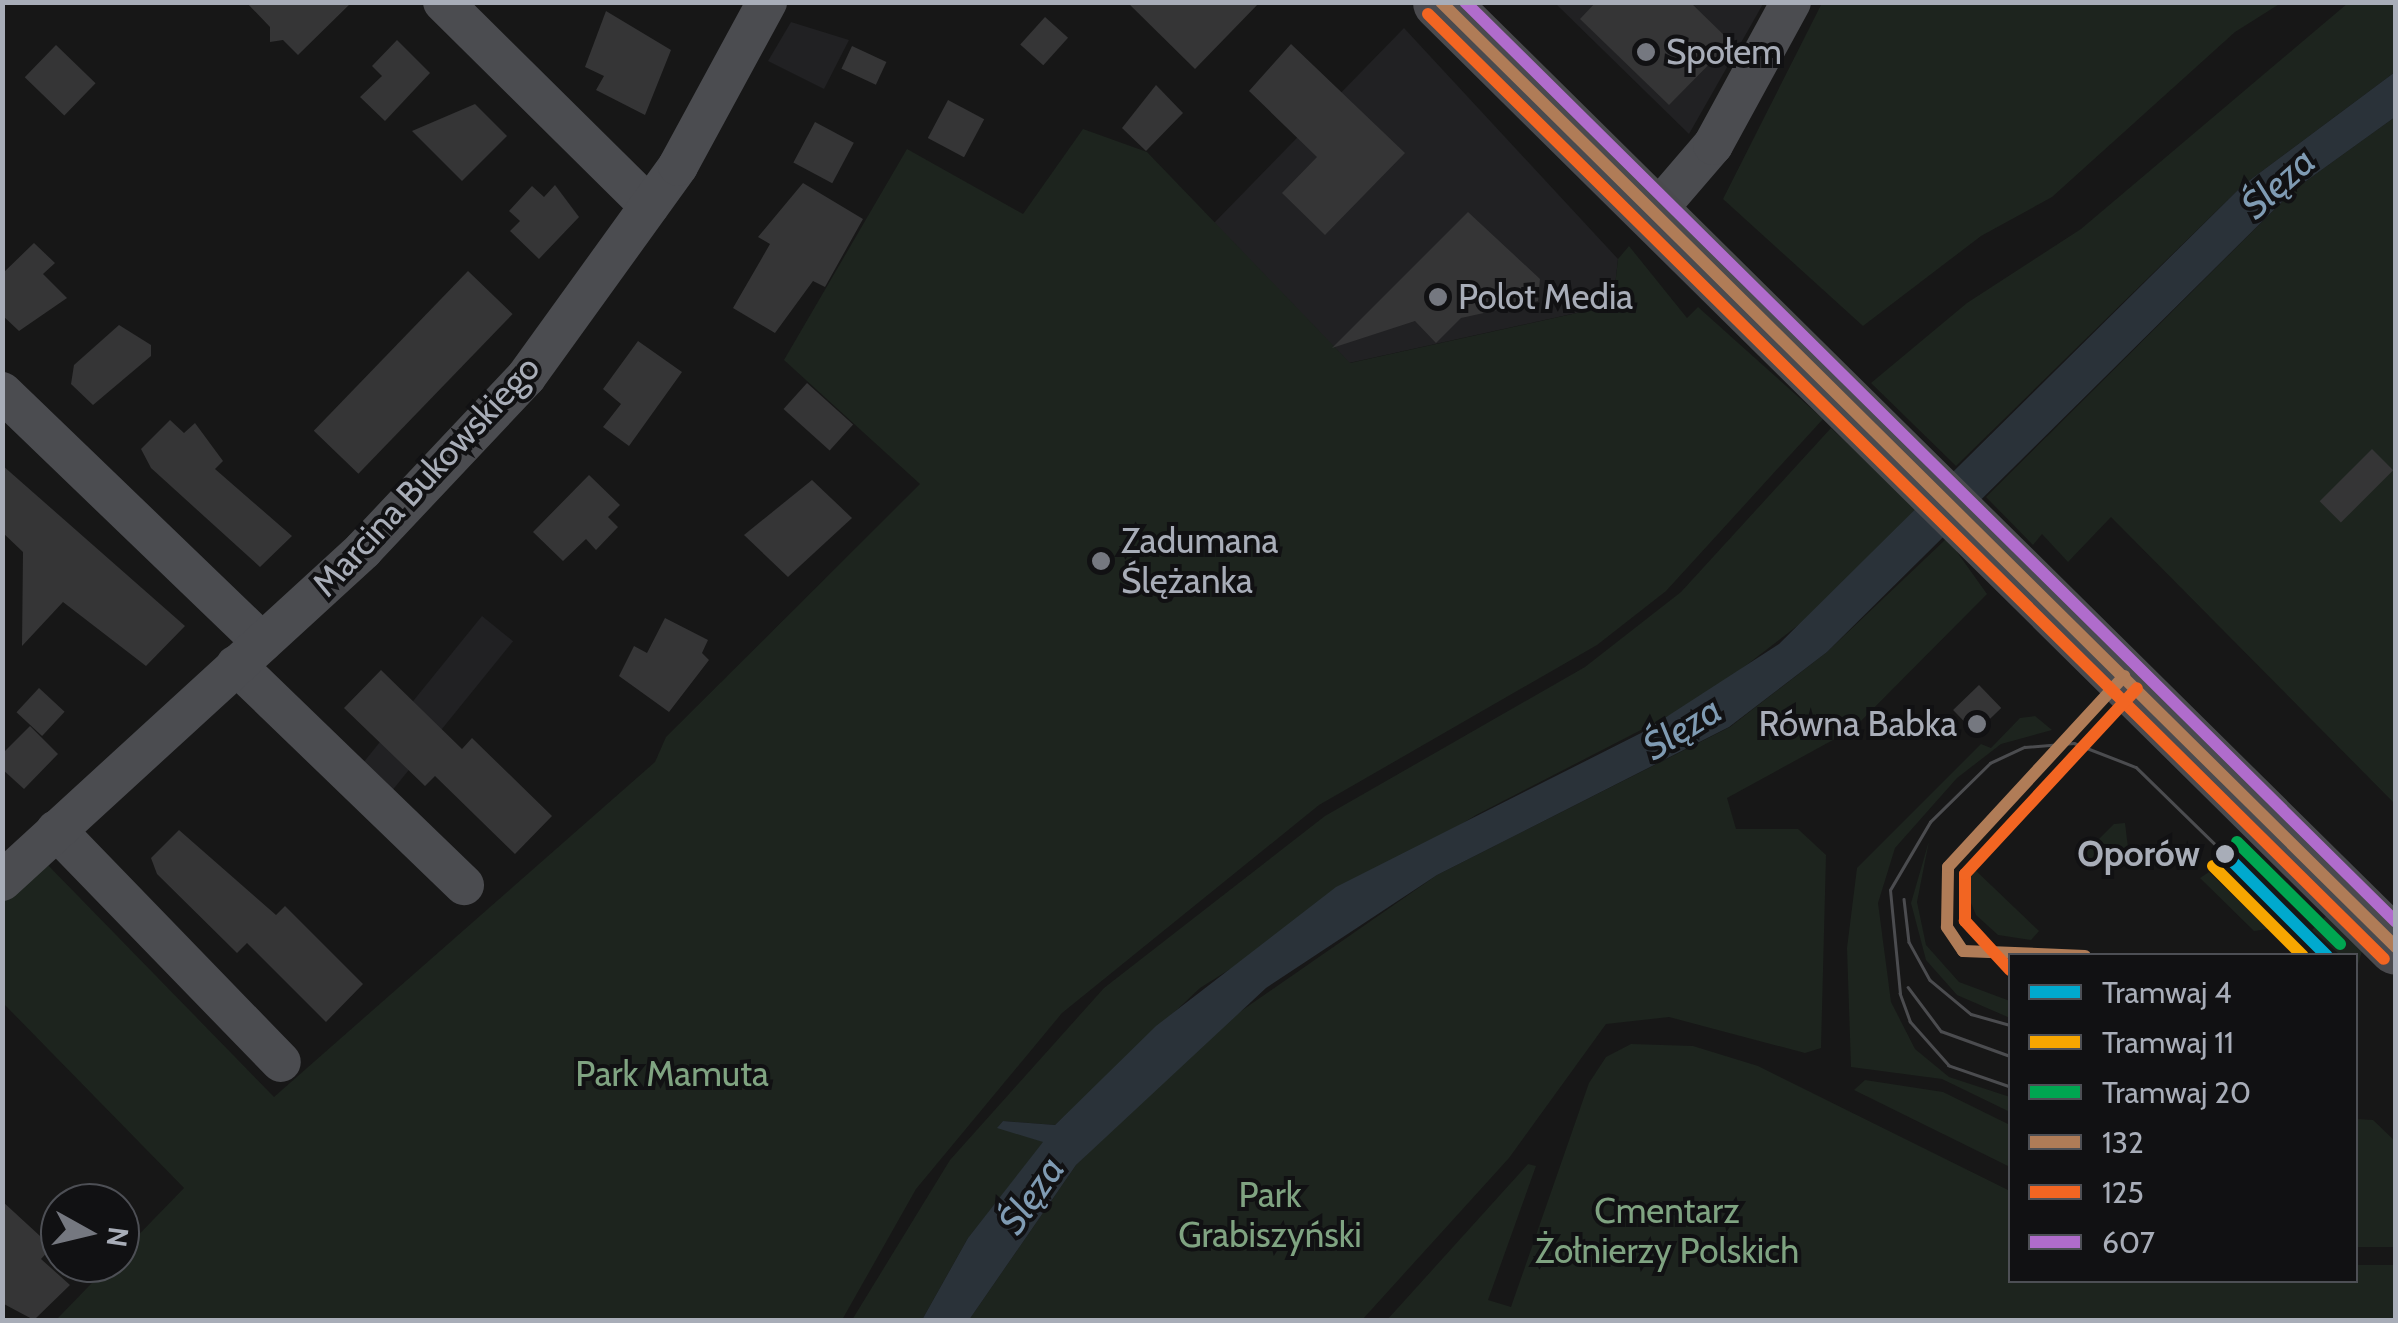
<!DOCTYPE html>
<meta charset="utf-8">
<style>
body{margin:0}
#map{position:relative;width:2398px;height:1323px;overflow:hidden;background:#171717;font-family:Cabin,sans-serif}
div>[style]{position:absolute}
.built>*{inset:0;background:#212123;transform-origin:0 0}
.green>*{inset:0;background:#1d241e}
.water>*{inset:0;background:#2a3239}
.building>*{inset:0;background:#353536;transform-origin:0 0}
.minor>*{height:40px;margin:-20px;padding:0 20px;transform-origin:20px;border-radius:20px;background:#4b4c50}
.secondary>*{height:55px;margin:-27.5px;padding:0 27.5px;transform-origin:27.5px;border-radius:27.5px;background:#4a4a4e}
.tram>*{height:2.5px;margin:-1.25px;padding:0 1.25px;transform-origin:1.25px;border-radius:1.25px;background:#4b4c4f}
.bus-1>*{height:12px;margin:-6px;padding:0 6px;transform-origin:6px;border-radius:6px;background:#b07c57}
.bus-2>*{height:12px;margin:-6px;padding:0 6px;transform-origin:6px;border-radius:6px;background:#f26522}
.bus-3>*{height:12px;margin:-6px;padding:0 6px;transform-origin:6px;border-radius:6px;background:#b06ccc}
.tram-1>*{height:12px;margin:-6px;padding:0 6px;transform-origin:6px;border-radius:6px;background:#00a9ce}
.tram-2>*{height:12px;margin:-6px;padding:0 6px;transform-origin:6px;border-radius:6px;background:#f7a600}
.tram-3>*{height:12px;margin:-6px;padding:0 6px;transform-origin:6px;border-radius:6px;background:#00a651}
.dots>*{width:28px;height:28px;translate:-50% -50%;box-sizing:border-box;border:5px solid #111113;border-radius:50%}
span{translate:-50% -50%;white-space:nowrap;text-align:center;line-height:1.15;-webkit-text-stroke:8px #111113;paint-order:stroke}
.poi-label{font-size:35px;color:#a8adb8}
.left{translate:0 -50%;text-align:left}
.right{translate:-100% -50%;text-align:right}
.street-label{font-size:35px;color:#a8adb8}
.stop-label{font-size:35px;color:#a8adb8;font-weight:700}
.park-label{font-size:35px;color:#7fa381}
.water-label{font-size:38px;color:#7f9bb3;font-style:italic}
.frame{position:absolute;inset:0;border:5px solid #a8adb8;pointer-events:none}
.legend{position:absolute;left:2008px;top:953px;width:350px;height:330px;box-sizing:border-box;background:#111113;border:2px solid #4d4f55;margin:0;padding:12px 18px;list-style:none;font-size:30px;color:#a8adb8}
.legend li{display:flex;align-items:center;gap:20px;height:50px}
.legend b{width:50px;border:2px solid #4d4f55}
.north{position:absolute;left:40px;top:1183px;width:100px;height:100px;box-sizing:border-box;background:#111113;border:2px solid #4d4f55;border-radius:50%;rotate:98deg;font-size:28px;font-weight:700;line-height:40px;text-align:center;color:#a8adb8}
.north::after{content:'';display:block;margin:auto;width:35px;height:45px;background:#757880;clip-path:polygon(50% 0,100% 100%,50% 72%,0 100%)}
</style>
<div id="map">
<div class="built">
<div style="clip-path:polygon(1555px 3px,1762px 2px,1763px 4px,1689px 134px)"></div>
<div style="clip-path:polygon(791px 22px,849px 40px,824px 89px,768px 61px)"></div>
<div style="clip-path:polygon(1404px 28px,1618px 259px,1613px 305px,1349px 363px,1214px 223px)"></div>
<div style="left:482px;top:616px;width:40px;height:192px;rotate:39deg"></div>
</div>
<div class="green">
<div style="clip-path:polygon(1822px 3px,1822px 2px,2281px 3px,2235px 32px,2052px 197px,1981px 236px,1863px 326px,1723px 199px)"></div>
<div style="clip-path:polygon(2348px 3px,2395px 3px,2395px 72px,2242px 186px,1956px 466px,1871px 383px,1967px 303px,2081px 229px)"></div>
<div style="clip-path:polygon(2395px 117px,2395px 804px,2111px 517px,2068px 562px,2042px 534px,2033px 545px,1986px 497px,2295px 189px)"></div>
<div style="clip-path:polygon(1083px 129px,1147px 152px,1350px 363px,1613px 305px,1618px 259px,1629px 246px,1687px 318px,1698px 307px,1823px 419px,1666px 591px,1597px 645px,1319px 805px,1062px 1013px,916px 1189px,842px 1320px,56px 1320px,184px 1188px,3px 1003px,3px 898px,42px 859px,274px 1097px,655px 762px,666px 737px,920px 484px,784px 360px,907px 149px,1023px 214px)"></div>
<div style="clip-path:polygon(1831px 428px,1917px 508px,1823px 606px,1705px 697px,1476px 815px,1200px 988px,1055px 1125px,1003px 1121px,998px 1127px,1044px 1142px,968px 1238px,922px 1320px,852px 1320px,950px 1160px,1104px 988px,1325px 816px,1585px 667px,1681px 592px)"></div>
<div style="clip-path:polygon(1947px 538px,1987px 594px,1853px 729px,1727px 798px,1736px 829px,1798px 829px,1826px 855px,1821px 1048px,1805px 1053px,1669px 1017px,1606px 1024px,1509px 1158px,1362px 1320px,969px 1320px,1076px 1165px,1211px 1032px,1437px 875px,1730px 727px,1827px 652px)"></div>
<div style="clip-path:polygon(2020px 718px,2035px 716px,2052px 730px,2001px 744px,1957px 778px,1895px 848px,1878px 903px,1891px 1002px,1915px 1049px,1949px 1077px,2010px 1097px,2010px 1112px,1942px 1079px,1851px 1067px,1847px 948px,1857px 868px,1981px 744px,1991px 748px)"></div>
<div style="clip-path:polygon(2125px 823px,2130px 864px,2076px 862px,2114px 824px)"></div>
<div style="clip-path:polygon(1929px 841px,1917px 902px,1926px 945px,1959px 982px,2010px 1001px,2010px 1018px,1957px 995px,1926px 960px,1911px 903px)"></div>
<div style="clip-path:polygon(1970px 865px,2039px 931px,2031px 940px,1998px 935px,1976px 915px,1966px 891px)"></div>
<div style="clip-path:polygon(2209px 872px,2268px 929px,2254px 931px,2200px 878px)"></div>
<div style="clip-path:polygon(2326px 916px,2363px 948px,2356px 971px,2356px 956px,2340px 955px,2312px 930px)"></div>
<div style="clip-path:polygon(1631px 1044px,1693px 1046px,1758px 1066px,2010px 1191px,2010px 1280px,2356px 1280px,2356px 1265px,2395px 1265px,2395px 1320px,1387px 1320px,1528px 1164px,1536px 1166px,1488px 1300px,1511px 1307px,1589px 1083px,1606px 1057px)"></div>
<div style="clip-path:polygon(1865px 1080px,1943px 1092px,2010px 1125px,2010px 1167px,1854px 1090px)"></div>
<div style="clip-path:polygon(2356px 1119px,2373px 1120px,2395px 1141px,2395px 1247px,2356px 1247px)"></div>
</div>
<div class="water">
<div style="clip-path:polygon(2395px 72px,2395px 117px,2295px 189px,1827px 652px,1729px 727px,1437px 875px,1266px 988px,1076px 1165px,969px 1320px,922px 1320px,968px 1238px,1043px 1142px,997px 1128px,1003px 1121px,1055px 1125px,1156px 1026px,1336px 887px,1643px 732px,1779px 644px,2242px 186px)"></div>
</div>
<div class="building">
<div style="clip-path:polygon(246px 2px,352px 2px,298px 55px,283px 40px,270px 42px,270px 27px)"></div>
<div style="clip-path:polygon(1127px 2px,1260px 2px,1195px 69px)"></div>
<div style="clip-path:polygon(1596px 2px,1690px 2px,1731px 42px,1669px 105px,1580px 19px)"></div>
<div style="clip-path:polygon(606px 11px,671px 50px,645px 115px,596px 90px,604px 76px,585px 67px)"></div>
<div style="left:1045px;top:17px;width:31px;height:37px;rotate:42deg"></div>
<div style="clip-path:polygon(397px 40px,430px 73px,385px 121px,360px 97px,382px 76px,372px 66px)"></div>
<div style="clip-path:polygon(1291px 44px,1405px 153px,1325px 235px,1282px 193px,1317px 157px,1249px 91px)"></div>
<div style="left:56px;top:45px;width:55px;height:45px;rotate:44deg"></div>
<div style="left:852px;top:46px;width:38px;height:25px;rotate:25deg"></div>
<div style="clip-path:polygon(1156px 85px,1183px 113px,1146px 151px,1122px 128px)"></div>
<div style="left:948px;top:100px;width:41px;height:43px;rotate:28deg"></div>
<div style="clip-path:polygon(475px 104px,507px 136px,462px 181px,412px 131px)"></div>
<div style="left:815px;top:122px;width:44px;height:46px;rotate:28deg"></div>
<div style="clip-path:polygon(803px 183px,863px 219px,825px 287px,813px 281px,775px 333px,733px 308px,770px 244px,758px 237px)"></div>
<div style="clip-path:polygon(555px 185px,579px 217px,539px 259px,510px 231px,520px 221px,509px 211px,532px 186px,544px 197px)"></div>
<div style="clip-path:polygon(1468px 212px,1540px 279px,1538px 301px,1461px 318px,1436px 343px,1415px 321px,1332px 348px)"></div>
<div style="clip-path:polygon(34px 243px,55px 263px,43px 274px,67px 298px,19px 331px,2px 315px,2px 274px)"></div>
<div style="left:468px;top:271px;width:62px;height:222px;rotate:44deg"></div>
<div style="clip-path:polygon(119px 325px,151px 345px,151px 356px,93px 405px,71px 384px,74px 365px)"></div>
<div style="clip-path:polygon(638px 341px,682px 372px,629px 446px,603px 427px,621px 404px,603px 389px)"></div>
<div style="left:807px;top:383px;width:62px;height:35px;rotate:42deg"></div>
<div style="clip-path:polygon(170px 420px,184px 433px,195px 423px,223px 461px,215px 469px,292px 536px,260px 567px,151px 468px,141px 449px)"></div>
<div style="left:2372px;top:449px;width:30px;height:74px;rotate:45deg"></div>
<div style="clip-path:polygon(2px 465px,185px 626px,146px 666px,63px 602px,22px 646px,23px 552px,2px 532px)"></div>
<div style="clip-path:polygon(589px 475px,620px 505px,608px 517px,618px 527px,596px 550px,586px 539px,563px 561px,533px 532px)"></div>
<div style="clip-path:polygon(812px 480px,852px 518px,788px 577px,744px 535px)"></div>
<div style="clip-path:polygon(665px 618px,708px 640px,702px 653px,709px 660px,669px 712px,619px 676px,634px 646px,647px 653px)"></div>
<div style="clip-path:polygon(381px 670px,462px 749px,472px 738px,552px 816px,515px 854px,435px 776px,425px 786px,344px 708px)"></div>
<div style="left:1979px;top:685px;width:32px;height:36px;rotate:46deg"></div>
<div style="left:39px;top:688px;width:35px;height:33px;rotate:43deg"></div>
<div style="clip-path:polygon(30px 726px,58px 754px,24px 789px,2px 769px,2px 754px)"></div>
<div style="clip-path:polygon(179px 830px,276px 915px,285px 906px,363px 984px,326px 1022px,247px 943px,237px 953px,157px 874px,151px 858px)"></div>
<div style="clip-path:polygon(2px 1201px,52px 1247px,41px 1259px,70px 1285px,34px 1320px,2px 1303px)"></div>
</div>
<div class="minor">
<div style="left:443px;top:2px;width:290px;rotate:44.7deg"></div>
<div style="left:1657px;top:210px;width:86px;rotate:-49.3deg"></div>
<div style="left:1713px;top:145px;width:163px;rotate:-61.4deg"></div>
<div style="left:2px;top:392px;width:361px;rotate:43.9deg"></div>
<div style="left:236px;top:665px;width:317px;rotate:44deg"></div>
<div style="left:56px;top:830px;width:323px;rotate:45.9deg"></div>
<div style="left:2px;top:881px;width:490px;rotate:-42.5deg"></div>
<div style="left:363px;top:550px;width:238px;rotate:-46.7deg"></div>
<div style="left:526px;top:377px;width:260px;rotate:-54.2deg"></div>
<div style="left:678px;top:166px;width:187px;rotate:-61.5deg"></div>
</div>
<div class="secondary">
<div style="left:1440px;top:2px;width:1344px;rotate:44.67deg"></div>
</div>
<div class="tram">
<div style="left:1904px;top:899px;width:43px;rotate:83.4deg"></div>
<div style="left:1909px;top:942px;width:43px;rotate:61.1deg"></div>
<div style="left:1930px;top:980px;width:53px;rotate:39.7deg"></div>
<div style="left:1971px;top:1014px;width:41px;rotate:15.8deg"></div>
<div style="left:1908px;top:987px;width:55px;rotate:53.1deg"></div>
<div style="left:1941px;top:1031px;width:73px;rotate:19.9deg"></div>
<div style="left:2010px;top:1087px;width:65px;rotate:-161deg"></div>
<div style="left:1949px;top:1066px;width:59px;rotate:-131.6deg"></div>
<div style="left:1910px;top:1022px;width:30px;rotate:-110deg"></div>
<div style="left:1900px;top:994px;width:104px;rotate:-95.5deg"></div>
<div style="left:1890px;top:890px;width:79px;rotate:-59.5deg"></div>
<div style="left:1930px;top:822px;width:84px;rotate:-44.5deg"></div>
<div style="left:1990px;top:763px;width:38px;rotate:-25deg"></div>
<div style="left:2025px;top:747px;width:49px;rotate:-4.7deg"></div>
<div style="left:2074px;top:743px;width:66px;rotate:21.2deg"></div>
<div style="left:2136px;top:767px;width:124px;rotate:44.3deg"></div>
</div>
<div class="bus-1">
<div style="left:1441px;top:2px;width:1344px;rotate:44.7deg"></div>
<div style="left:1963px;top:951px;width:29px;rotate:-124deg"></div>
<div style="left:1947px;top:927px;width:60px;rotate:-89deg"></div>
<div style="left:1948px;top:867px;width:260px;rotate:-47.3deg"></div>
<div style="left:1963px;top:951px;width:122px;rotate:2.3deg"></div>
</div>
<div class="bus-2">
<div style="left:1428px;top:14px;width:1344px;rotate:44.67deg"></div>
<div style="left:2010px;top:970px;width:67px;rotate:-132.6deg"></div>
<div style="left:1965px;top:921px;width:47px;rotate:-90deg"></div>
<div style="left:1965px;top:874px;width:253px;rotate:-47.2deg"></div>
</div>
<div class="bus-3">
<div style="left:1465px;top:2px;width:1309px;rotate:44.66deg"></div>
</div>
<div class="tram-1">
<div style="left:2225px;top:854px;width:144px;rotate:45deg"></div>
</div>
<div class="tram-2">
<div style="left:2213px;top:866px;width:127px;rotate:45deg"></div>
</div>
<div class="tram-3">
<div style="left:2237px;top:842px;width:145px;rotate:44.7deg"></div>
</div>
<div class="dots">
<div style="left:1646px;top:52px;background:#757880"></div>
<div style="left:1438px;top:297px;background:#757880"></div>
<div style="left:1101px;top:561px;background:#757880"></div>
<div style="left:1977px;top:724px;background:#757880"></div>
<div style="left:2225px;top:854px;background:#a8adb8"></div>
</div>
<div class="poi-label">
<span class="left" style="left:1666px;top:52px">Społem</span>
<span class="left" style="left:1458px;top:297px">Polot Media</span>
<span class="left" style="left:1121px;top:561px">Zadumana<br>Ślężanka</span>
<span class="right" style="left:1957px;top:724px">Równa Babka</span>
</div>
<div class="street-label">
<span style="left:426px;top:476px;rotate:-47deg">Marcina Bukowskiego</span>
</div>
<div class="stop-label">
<span class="right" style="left:2200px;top:854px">Oporów</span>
</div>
<div class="park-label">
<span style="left:672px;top:1074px">Park Mamuta</span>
<span style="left:1270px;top:1215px">Park<br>Grabiszyński</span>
<span style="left:1667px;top:1231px">Cmentarz<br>Żołnierzy Polskich</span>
</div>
<div class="water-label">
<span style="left:2278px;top:183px;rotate:-42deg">Ślęza</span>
<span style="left:1682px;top:728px;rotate:-32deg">Ślęza</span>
<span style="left:1031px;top:1195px;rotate:-55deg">Ślęza</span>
</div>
<div class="frame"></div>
<ul class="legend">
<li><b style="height:12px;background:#00a9ce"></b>Tramwaj 4</li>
<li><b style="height:12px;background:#f7a600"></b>Tramwaj 11</li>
<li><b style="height:12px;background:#00a651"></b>Tramwaj 20</li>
<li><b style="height:12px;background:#b07c57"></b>132</li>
<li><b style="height:12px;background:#f26522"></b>125</li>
<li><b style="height:12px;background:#b06ccc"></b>607</li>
</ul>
<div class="north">N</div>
</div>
